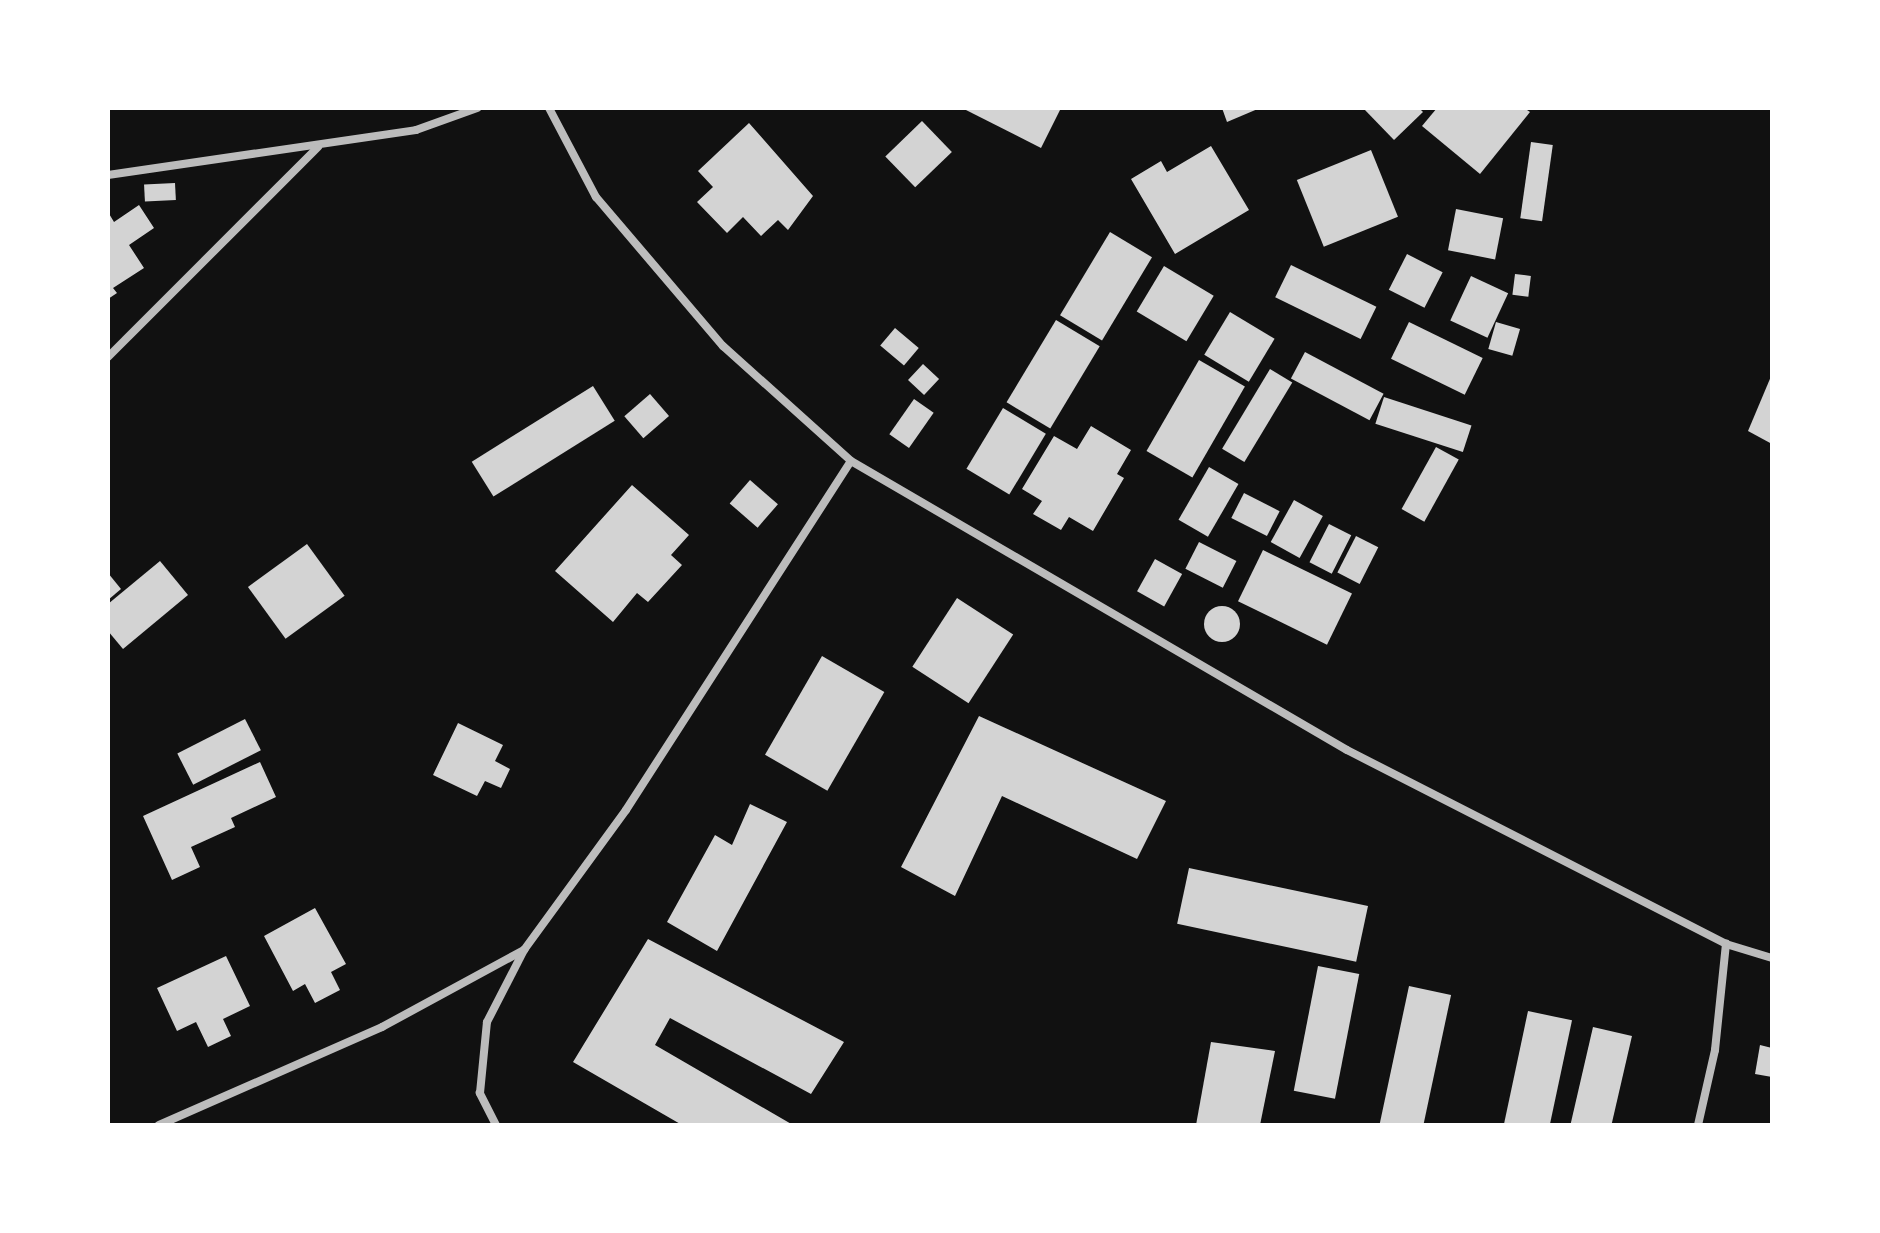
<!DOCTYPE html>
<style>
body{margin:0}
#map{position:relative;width:1880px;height:1233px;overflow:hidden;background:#111;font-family:Merriweather,serif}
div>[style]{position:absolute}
.building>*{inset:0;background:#d3d3d3;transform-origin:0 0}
.round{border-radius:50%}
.minor>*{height:8px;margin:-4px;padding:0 4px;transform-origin:4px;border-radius:4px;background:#bcbcbc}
span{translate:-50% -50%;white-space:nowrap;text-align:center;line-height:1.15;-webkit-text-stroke:6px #fff;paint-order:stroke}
.frame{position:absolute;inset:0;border:110px solid #fff;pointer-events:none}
</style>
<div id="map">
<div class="building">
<div style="clip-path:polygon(962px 108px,1061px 108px,1041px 148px)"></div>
<div style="clip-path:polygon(1222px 108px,1260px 108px,1227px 122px)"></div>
<div style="clip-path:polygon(1363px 108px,1419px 108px,1423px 112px,1394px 140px)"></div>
<div style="clip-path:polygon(1437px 108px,1524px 108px,1530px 112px,1480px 174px,1422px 126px)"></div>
<div style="left:922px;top:121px;width:43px;height:51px;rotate:46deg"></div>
<div style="clip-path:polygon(749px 123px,813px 196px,788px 230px,778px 220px,761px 236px,743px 217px,727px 233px,697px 202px,713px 187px,698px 171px)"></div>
<div style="left:1531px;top:142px;width:22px;height:77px;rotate:8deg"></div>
<div style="clip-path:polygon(1211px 146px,1249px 210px,1175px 254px,1131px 179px,1161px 161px,1167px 172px)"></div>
<div style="left:1371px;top:150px;width:72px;height:80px;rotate:68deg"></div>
<div style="left:175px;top:183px;width:17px;height:31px;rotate:87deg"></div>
<div style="clip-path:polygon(139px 205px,154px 228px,129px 245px,144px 268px,113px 288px,117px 293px,108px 299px,108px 212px,114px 222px)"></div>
<div style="left:1456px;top:209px;width:48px;height:42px;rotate:11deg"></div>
<div style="left:1110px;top:232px;width:49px;height:97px;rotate:31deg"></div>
<div style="left:1407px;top:254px;width:40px;height:40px;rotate:27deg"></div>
<div style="left:1291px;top:265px;width:95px;height:36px;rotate:26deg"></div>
<div style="left:1164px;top:266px;width:58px;height:53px;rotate:31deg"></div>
<div style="left:1515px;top:274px;width:16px;height:21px;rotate:7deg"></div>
<div style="left:1471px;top:276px;width:41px;height:49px;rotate:25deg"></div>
<div style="left:1230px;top:312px;width:52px;height:50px;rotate:31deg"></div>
<div style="left:1056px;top:320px;width:51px;height:96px;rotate:31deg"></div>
<div style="left:1409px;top:322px;width:82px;height:41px;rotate:26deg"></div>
<div style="left:1496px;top:322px;width:25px;height:28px;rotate:16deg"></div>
<div style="left:895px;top:328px;width:31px;height:23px;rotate:40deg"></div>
<div style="left:1305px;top:352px;width:89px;height:30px;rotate:28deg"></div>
<div style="left:1199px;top:360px;width:53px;height:105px;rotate:30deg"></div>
<div style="left:923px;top:364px;width:22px;height:22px;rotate:43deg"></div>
<div style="left:1270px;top:369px;width:26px;height:93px;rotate:31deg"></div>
<div style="clip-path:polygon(1772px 374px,1772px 444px,1748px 431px)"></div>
<div style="left:593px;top:386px;width:41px;height:143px;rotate:58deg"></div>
<div style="left:650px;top:394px;width:29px;height:34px;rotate:49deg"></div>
<div style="left:1384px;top:397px;width:92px;height:28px;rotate:18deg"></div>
<div style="left:914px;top:399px;width:24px;height:43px;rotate:35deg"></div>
<div style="left:1003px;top:408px;width:50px;height:71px;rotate:31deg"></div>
<div style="clip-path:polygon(1091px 426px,1131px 450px,1117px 474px,1124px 478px,1093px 531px,1069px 517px,1061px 530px,1033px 514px,1042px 501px,1022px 489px,1054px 436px,1077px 449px)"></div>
<div style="left:1436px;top:447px;width:26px;height:71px;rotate:29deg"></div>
<div style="left:1209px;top:467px;width:34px;height:61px;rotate:30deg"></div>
<div style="left:750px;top:480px;width:37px;height:31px;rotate:41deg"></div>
<div style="clip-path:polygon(632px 485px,689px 535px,671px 555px,682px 565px,648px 602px,637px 593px,613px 622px,555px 571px)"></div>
<div style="left:1244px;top:493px;width:40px;height:28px;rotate:27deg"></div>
<div style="left:1294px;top:500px;width:33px;height:48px;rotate:29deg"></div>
<div style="left:1329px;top:524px;width:25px;height:43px;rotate:27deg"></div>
<div style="left:1356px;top:536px;width:25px;height:41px;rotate:27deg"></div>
<div style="left:1199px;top:542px;width:42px;height:30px;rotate:27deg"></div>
<div style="left:307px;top:544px;width:64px;height:73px;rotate:54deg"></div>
<div style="left:1263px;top:550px;width:99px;height:57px;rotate:26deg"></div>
<div style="left:1155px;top:559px;width:31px;height:37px;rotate:29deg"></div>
<div style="clip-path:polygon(160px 561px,188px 595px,123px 649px,108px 631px,108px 604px)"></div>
<div style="clip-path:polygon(108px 573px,121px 589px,108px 600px)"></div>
<div style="left:957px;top:598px;width:67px;height:82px;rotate:33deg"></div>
<div class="round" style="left:1204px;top:606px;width:36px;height:36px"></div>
<div style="left:822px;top:656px;width:72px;height:114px;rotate:30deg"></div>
<div style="clip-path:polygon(979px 716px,1166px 801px,1137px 859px,1002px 796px,955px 896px,901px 867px)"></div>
<div style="left:245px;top:719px;width:35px;height:76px;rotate:63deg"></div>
<div style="clip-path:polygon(458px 723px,503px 745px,495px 761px,510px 769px,501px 788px,485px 781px,477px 796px,433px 775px)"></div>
<div style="clip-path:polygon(260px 762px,276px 797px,231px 818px,235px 827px,191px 847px,200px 867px,172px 880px,143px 816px)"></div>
<div style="clip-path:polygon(750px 804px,787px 822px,717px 951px,667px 922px,715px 835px,732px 845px)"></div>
<div style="left:1189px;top:868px;width:183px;height:57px;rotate:12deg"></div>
<div style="clip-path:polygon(315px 908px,346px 964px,331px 972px,340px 990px,315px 1003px,305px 984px,293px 991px,264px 936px)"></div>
<div style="clip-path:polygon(648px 939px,844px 1042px,811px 1094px,670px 1018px,655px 1045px,793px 1125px,682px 1125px,573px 1062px)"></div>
<div style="clip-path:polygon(226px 956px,250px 1006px,223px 1019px,231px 1036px,208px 1047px,196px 1022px,177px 1031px,157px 988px)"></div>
<div style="left:1318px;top:966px;width:42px;height:127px;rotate:11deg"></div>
<div style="left:1409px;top:986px;width:43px;height:142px;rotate:12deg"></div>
<div style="left:1528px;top:1011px;width:45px;height:117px;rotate:12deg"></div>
<div style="left:1593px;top:1027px;width:40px;height:100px;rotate:13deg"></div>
<div style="clip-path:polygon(1211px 1042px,1275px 1051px,1260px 1125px,1196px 1125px)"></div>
<div style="clip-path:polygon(1760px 1045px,1772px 1048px,1772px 1077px,1755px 1074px)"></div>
</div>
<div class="minor">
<div style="left:549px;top:108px;width:101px;rotate:62.2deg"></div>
<div style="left:596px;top:197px;width:196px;rotate:49.6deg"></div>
<div style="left:723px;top:346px;width:172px;rotate:41.9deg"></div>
<div style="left:851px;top:461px;width:574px;rotate:30.23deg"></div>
<div style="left:1347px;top:750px;width:426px;rotate:27.1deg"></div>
<div style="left:1726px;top:944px;width:48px;rotate:16.9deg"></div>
<div style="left:108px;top:175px;width:311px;rotate:-8.3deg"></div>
<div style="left:416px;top:130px;width:65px;rotate:-19.8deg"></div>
<div style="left:108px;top:357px;width:297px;rotate:-45deg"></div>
<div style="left:159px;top:1125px;width:244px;rotate:-23.7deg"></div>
<div style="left:382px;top:1027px;width:162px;rotate:-28.5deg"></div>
<div style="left:496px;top:1125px;width:36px;rotate:-117deg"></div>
<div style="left:480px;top:1093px;width:71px;rotate:-84.4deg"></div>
<div style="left:487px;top:1022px;width:81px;rotate:-62.8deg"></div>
<div style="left:524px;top:950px;width:173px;rotate:-53.9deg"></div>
<div style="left:626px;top:810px;width:415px;rotate:-57.2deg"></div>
<div style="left:1698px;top:1125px;width:77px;rotate:-77.2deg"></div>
<div style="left:1715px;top:1050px;width:107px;rotate:-84.1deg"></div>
</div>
<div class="frame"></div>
</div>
